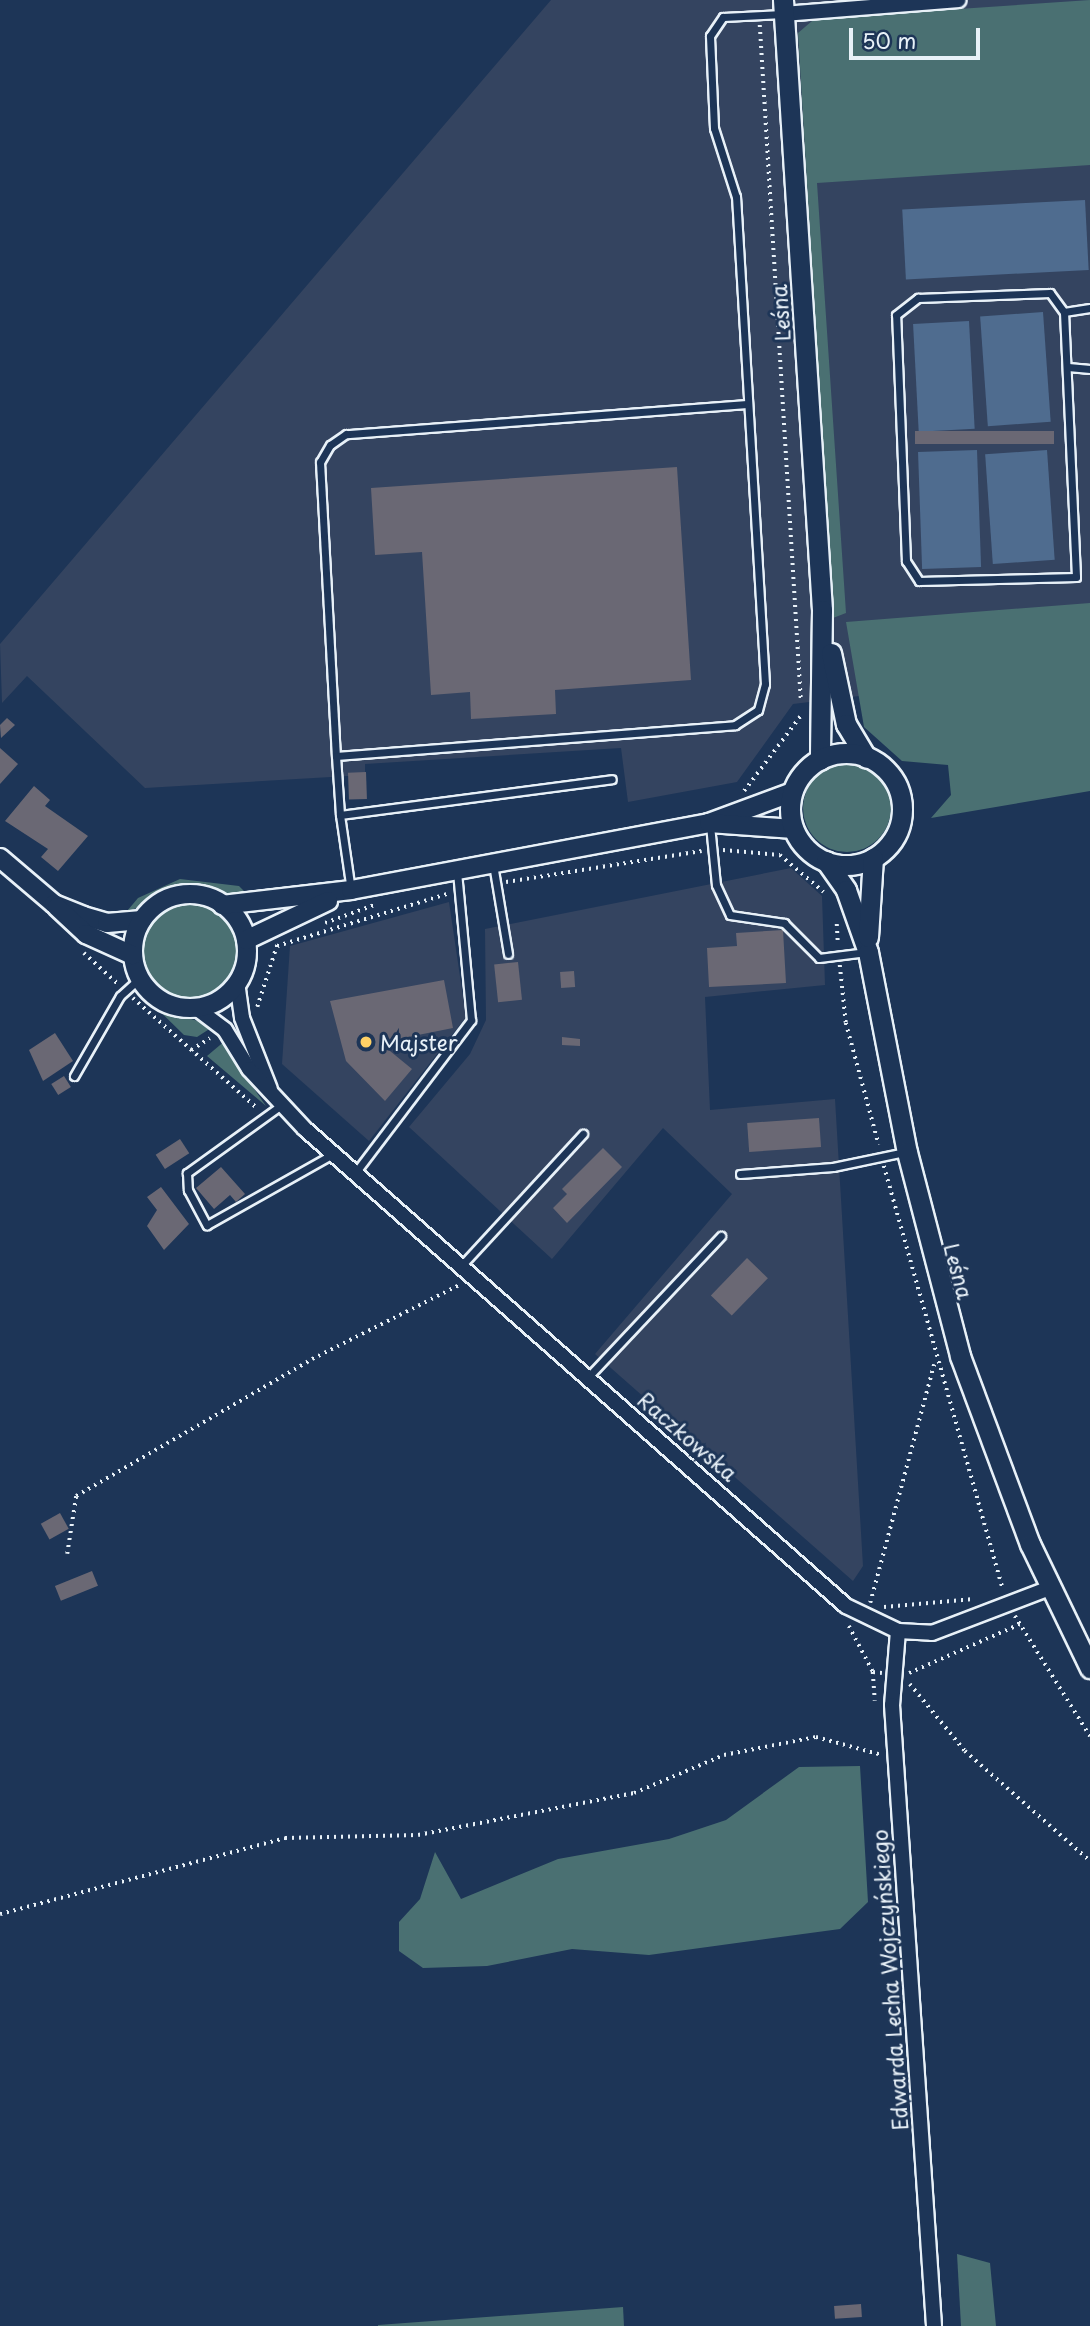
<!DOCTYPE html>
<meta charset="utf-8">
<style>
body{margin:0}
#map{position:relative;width:1090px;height:2326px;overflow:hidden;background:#1d3557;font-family:"Playpen Sans",sans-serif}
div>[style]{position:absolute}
.built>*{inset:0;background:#344460}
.green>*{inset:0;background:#4a7072}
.round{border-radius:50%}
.water>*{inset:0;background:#4f6c8f;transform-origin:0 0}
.building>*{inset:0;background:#6a6874;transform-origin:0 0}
.path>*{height:3.5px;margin-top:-1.75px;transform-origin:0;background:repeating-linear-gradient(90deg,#e8f1f8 0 2px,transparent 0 7px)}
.roads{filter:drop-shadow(2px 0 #e8f1f8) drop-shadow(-2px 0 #e8f1f8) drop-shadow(0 2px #e8f1f8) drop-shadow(0 -2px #e8f1f8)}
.service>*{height:7px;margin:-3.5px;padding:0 3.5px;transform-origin:3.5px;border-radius:3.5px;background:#1d3557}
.minor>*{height:14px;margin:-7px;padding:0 7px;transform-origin:7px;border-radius:7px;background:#1d3557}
.tertiary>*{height:18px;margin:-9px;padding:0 9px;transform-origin:9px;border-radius:9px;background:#1d3557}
.tertiary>.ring{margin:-9px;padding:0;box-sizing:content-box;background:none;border:18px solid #1d3557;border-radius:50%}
.secondary>*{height:19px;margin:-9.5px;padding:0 9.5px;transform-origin:9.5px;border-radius:9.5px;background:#1d3557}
.secondary>.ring{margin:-9.5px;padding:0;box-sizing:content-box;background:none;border:19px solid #1d3557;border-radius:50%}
.dots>*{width:19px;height:19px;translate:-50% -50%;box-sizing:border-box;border:4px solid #1d3557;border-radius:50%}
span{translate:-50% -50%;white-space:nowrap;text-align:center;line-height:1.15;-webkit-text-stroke:6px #1d3557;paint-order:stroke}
.street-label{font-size:21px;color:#e8f1f8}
.poi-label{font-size:21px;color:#e8f1f8}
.left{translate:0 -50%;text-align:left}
.scale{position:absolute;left:849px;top:28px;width:131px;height:32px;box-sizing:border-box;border:4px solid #e8f1f8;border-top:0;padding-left:9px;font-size:21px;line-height:24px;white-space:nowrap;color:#e8f1f8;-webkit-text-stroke:5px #1d3557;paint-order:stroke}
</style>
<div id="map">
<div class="built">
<div style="clip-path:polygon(551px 0,1090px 0,1090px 668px,793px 704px,737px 782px,628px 802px,621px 748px,365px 764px,365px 775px,145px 788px,27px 676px,2px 703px,0 644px)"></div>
<div style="clip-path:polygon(791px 868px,822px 896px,825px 985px,705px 997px,710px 1110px,835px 1099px,863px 1566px,853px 1581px,595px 1354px,732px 1194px,663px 1128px,552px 1259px,409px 1127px,470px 1054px,486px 1020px,485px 929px)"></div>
<div style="clip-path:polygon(449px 902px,466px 1017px,369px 1141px,282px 1064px,290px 946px)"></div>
</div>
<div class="green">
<div style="clip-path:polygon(1090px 0,1090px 165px,817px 183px,846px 613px,833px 618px,798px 33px,812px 21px,840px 17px)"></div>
<div style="clip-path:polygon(1090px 603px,1090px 791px,931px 818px,951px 795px,948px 765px,902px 761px,864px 727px,846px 622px)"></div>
<div class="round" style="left:803px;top:764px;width:88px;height:88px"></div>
<div style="clip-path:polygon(180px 879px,239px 886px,254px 901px,188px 884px,157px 894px,122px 917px,138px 898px)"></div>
<div class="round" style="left:133px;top:894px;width:114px;height:114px"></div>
<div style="clip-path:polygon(138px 990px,165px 1011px,214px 1026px,197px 1037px,184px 1035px)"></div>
<div style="clip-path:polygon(226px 1040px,243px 1073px,266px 1106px,207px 1056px)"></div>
<div style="clip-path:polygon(860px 1766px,868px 1902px,840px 1929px,649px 1955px,572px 1949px,487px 1966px,423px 1968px,399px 1951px,399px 1922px,420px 1899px,435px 1852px,461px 1899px,558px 1859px,669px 1839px,726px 1820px,799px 1767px)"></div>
<div style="clip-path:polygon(957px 2254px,990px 2263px,996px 2326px,961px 2326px)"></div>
<div style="clip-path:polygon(623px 2307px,624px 2326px,378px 2326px,378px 2325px)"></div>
</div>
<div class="water">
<div style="left:1085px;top:200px;width:70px;height:183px;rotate:87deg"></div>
<div style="left:1043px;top:312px;width:110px;height:63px;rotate:86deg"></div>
<div style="left:969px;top:321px;width:108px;height:56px;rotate:87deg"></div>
<div style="left:977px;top:450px;width:117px;height:59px;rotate:88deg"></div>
<div style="left:1047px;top:450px;width:110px;height:62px;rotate:86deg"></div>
</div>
<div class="building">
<div style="left:1054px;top:431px;width:13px;height:139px;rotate:90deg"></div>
<div style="clip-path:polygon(677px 467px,691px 680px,555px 690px,556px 714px,471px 719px,470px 692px,431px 695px,422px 552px,375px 555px,371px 488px)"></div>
<div style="clip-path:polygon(7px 718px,15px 725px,1px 738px,0 725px)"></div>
<div style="clip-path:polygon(0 748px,18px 764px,0 784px)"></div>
<div style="left:366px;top:772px;width:27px;height:18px;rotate:88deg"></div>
<div style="clip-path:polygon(34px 786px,50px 800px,45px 806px,88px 836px,58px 871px,41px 857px,48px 849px,5px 821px)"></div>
<div style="clip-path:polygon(783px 930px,786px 983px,709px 987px,707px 948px,737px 946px,736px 933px)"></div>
<div style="left:518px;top:962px;width:38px;height:24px;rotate:84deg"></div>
<div style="left:574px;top:971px;width:16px;height:14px;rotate:86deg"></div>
<div style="clip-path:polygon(444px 980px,453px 1028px,393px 1040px,390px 1051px,412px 1069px,385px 1101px,346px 1061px,330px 1001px)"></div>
<div style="clip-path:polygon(55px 1033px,73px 1061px,43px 1081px,29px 1050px)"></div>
<div style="clip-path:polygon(562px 1037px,580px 1039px,580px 1046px,562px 1045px)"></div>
<div style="left:64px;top:1076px;width:13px;height:15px;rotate:58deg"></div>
<div style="left:819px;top:1118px;width:29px;height:72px;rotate:86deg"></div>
<div style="left:180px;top:1139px;width:17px;height:29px;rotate:57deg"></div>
<div style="clip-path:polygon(603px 1148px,622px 1167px,567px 1223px,553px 1208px,567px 1194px,562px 1189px)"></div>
<div style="clip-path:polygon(221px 1167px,245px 1194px,236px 1202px,230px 1195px,214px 1209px,196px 1188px)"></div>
<div style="clip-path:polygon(161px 1187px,189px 1224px,164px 1250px,147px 1226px,157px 1210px,147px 1197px)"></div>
<div style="left:747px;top:1258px;width:29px;height:52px;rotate:44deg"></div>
<div style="left:60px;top:1513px;width:18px;height:22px;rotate:61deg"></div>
<div style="left:92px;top:1571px;width:16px;height:40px;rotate:68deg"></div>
<div style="left:861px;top:2304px;width:13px;height:27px;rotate:86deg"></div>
</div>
<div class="path">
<div style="left:760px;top:25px;width:675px;rotate:86.52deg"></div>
<div style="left:744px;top:791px;width:96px;rotate:-53deg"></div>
<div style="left:723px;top:850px;width:57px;rotate:5deg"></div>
<div style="left:780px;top:855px;width:57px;rotate:40.1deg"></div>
<div style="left:506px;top:882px;width:198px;rotate:-9deg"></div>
<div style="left:325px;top:923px;width:55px;rotate:-20.1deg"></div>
<div style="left:837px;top:924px;width:20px;rotate:87deg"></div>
<div style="left:277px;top:946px;width:178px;rotate:-17deg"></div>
<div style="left:84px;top:953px;width:45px;rotate:42.3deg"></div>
<div style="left:840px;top:965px;width:58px;rotate:84.1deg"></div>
<div style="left:846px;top:1023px;width:126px;rotate:74.9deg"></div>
<div style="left:133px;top:998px;width:167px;rotate:41.6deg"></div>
<div style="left:257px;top:1007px;width:65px;rotate:-72.1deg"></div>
<div style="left:191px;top:1050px;width:22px;rotate:-32deg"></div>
<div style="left:884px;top:1166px;width:440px;rotate:74.3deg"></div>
<div style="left:67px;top:1554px;width:59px;rotate:-81.2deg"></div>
<div style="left:76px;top:1496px;width:273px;rotate:-30.1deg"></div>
<div style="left:312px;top:1359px;width:167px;rotate:-26.7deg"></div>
<div style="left:870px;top:1603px;width:247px;rotate:-75deg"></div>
<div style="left:884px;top:1607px;width:90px;rotate:-5.1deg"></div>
<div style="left:1015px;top:1616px;width:142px;rotate:58deg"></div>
<div style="left:849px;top:1626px;width:52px;rotate:62.4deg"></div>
<div style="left:873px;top:1672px;width:9px;rotate:6deg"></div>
<div style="left:873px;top:1672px;width:29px;rotate:86deg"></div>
<div style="left:909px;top:1673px;width:121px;rotate:-23.8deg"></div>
<div style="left:910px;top:1684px;width:87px;rotate:50.6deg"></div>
<div style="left:965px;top:1751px;width:167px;rotate:41.3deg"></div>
<div style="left:0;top:1914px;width:295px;rotate:-14.9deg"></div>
<div style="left:285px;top:1838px;width:133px;rotate:-1.3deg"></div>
<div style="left:418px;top:1835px;width:220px;rotate:-11deg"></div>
<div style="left:634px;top:1793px;width:98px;rotate:-22.9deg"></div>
<div style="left:724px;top:1755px;width:94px;rotate:-11.1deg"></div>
<div style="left:816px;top:1737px;width:68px;rotate:15.3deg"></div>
</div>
<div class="roads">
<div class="service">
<div style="left:1050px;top:293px;width:24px;rotate:54deg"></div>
<div style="left:1064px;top:312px;width:265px;rotate:87.4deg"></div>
<div style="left:1076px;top:577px;width:157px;rotate:178.5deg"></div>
<div style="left:919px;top:581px;width:24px;rotate:-123deg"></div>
<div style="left:906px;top:561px;width:246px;rotate:-92.3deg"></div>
<div style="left:896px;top:315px;width:28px;rotate:-38deg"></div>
<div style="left:918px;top:298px;width:132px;rotate:-2.2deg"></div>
<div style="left:1064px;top:312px;width:26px;rotate:-9deg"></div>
<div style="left:1068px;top:367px;width:22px;rotate:5deg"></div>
<div style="left:747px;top:404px;width:402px;rotate:175.7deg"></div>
<div style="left:346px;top:434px;width:19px;rotate:145deg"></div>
<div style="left:330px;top:445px;width:20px;rotate:120deg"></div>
<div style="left:320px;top:462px;width:294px;rotate:86.9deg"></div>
<div style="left:336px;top:756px;width:400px;rotate:-4.4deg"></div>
<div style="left:735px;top:725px;width:27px;rotate:-33deg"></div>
<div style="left:758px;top:710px;width:27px;rotate:-75deg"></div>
<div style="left:765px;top:684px;width:488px;rotate:-93.4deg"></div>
<div style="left:736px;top:197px;width:72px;rotate:-107.7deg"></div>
<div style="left:714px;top:128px;width:92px;rotate:-92.5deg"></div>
<div style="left:710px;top:36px;width:23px;rotate:-56deg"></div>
<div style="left:723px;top:17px;width:60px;rotate:-2.9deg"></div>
<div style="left:336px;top:756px;width:59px;rotate:86.1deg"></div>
<div style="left:340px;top:815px;width:274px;rotate:-7.5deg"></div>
<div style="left:340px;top:815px;width:76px;rotate:81.7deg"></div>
<div style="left:710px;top:825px;width:60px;rotate:84.3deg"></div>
<div style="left:716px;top:885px;width:33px;rotate:65deg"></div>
<div style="left:730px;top:915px;width:55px;rotate:8.4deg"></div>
<div style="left:784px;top:923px;width:49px;rotate:45deg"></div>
<div style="left:819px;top:958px;width:48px;rotate:-7.1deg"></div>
<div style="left:493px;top:864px;width:91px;rotate:80.5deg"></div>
<div style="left:74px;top:1076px;width:92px;rotate:-60.1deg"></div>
<div style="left:120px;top:996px;width:27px;rotate:-42deg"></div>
<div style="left:280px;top:1106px;width:115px;rotate:144.2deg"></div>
<div style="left:187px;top:1173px;width:17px;rotate:87deg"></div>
<div style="left:188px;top:1190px;width:40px;rotate:62deg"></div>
<div style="left:207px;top:1225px;width:145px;rotate:-29.4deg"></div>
<div style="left:355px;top:1173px;width:192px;rotate:-52.8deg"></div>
<div style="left:471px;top:1020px;width:149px;rotate:-95.4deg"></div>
<div style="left:740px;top:1174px;width:93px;rotate:-4.3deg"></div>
<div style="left:833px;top:1167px;width:74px;rotate:-11.8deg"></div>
<div style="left:461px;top:1266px;width:180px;rotate:-47.3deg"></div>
<div style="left:588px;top:1377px;width:194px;rotate:-46.7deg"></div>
</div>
<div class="minor">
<div style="left:784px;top:14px;width:175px;rotate:-4.6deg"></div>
<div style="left:237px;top:982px;width:36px;rotate:82deg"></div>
<div style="left:242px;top:1018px;width:76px;rotate:68.5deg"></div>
<div style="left:196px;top:1008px;width:36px;rotate:37deg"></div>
<div style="left:225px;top:1030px;width:46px;rotate:58.4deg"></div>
<div style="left:249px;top:1069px;width:82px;rotate:47deg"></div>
<div style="left:305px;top:1129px;width:721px;rotate:41.4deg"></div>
<div style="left:846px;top:1606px;width:58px;rotate:25.7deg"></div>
<div style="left:898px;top:1631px;width:34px;rotate:3deg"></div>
<div style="left:932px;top:1633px;width:126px;rotate:-20.9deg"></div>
<div style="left:898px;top:1631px;width:74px;rotate:94.6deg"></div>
<div style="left:892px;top:1705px;width:622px;rotate:86.13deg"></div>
</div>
<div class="tertiary">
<div style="left:709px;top:823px;width:90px;rotate:-20.3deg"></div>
<div style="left:0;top:858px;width:71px;rotate:40.4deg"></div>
<div style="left:54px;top:904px;width:31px;rotate:22deg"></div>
<div style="left:83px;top:916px;width:25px;rotate:16deg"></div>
<div style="left:107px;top:923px;width:35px;rotate:-5deg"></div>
<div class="ring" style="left:133px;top:894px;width:96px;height:96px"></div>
<div style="left:222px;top:905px;width:130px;rotate:-6.6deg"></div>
<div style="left:351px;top:890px;width:364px;rotate:-10.6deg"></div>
<div style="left:709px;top:823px;width:85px;rotate:4deg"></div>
<div style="left:57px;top:907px;width:40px;rotate:43deg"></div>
<div style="left:86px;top:934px;width:51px;rotate:24.5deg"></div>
<div style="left:246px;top:940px;width:91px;rotate:-25.4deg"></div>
</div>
<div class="secondary">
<div style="left:783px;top:0;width:611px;rotate:86.34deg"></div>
<div style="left:822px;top:610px;width:150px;rotate:90.8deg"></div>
<div style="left:831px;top:653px;width:73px;rotate:78.1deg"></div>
<div style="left:846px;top:724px;width:39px;rotate:59deg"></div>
<div class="ring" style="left:790px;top:753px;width:93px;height:93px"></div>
<div style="left:826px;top:861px;width:35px;rotate:55deg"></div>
<div style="left:846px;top:890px;width:66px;rotate:70.5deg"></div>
<div style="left:868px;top:952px;width:204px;rotate:79deg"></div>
<div style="left:907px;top:1152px;width:211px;rotate:75.4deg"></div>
<div style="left:960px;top:1356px;width:201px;rotate:69.6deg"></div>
<div style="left:1030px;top:1544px;width:138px;rotate:64.2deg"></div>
<div style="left:868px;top:937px;width:79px;rotate:-86.4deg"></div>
</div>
</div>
<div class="dots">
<div style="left:366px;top:1042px;background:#ffd166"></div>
</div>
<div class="street-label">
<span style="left:780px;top:313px;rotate:-94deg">Leśna</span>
<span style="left:959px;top:1271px;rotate:75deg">Leśna</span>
<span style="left:688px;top:1436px;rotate:41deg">Raczkowska</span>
<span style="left:889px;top:1980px;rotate:-94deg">Edwarda Lecha Wojczyńskiego</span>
</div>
<div class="poi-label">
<span class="left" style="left:380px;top:1042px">Majster</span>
</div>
<div class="scale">50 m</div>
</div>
